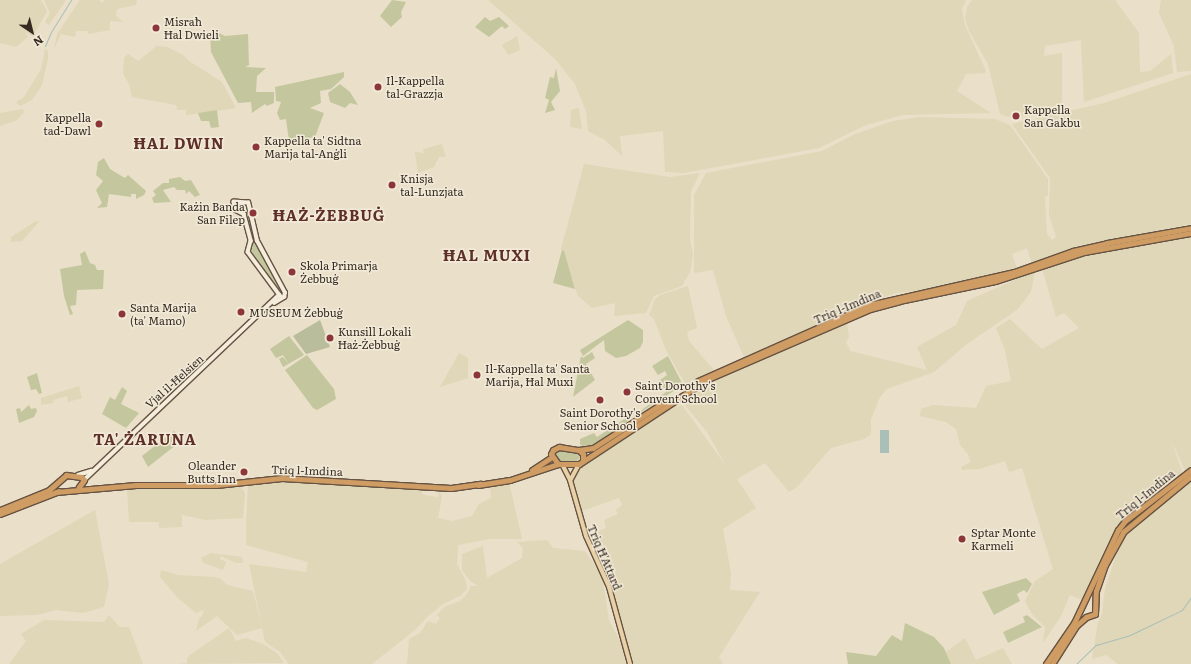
<!DOCTYPE html>
<meta charset="utf-8">
<style>
body{margin:0}
#map{position:relative;width:1191px;height:664px;overflow:hidden;background:#eadfc9;font-family:Literata,serif}
div>[style]{position:absolute}
.farmland>*{inset:0;background:#dfd7b7}
.green>*{inset:0;background:#c4c79e}
.cemetery>*{inset:0;background:#babd9c}
.water>*{inset:0;background:#a9bfb8;transform-origin:0 0}
.stream>*{height:1px;margin:-0.5px;padding:0 0.5px;transform-origin:0.5px;border-radius:0.5px;background:#a9bfb8}
.roads{filter:drop-shadow(1px 0 #665343) drop-shadow(-1px 0 #665343) drop-shadow(0 1px #665343) drop-shadow(0 -1px #665343)}
.secondary>*{height:3.5px;margin:-1.75px;padding:0 1.75px;transform-origin:1.75px;border-radius:1.75px;background:#f5eddc}
.primary>*{height:4px;margin:-2px;padding:0 2px;transform-origin:2px;border-radius:2px;background:#e8d1a6}
.highway>*{height:5px;margin:-2.5px;padding:0 2.5px;transform-origin:2.5px;border-radius:2.5px;background:#cf9c64}
.dots>*{width:11px;height:11px;translate:-50% -50%;box-sizing:border-box;border:2px solid #f2ead8;border-radius:50%}
span{translate:-50% -50%;white-space:nowrap;text-align:center;line-height:1.15;-webkit-text-stroke:3px #f2ead8;paint-order:stroke}
.poi-label{font-size:11px;color:#372b22}
.left{translate:0 -50%;text-align:left}
.right{translate:-100% -50%;text-align:right}
.street-label{font-size:11px;color:#372b22}
.district-label{font-size:15px;color:#5e2f26;font-weight:700;letter-spacing:1px}
.north{position:absolute;left:12px;top:12px;width:40px;height:40px;-webkit-text-stroke:3px #f2ead8;paint-order:stroke;rotate:145deg;font-size:11px;font-weight:700;line-height:16px;text-align:center;color:#372b22}
.north::after{content:'';display:block;margin:auto;width:14px;height:18px;background:#372b22;clip-path:polygon(50% 0,100% 100%,50% 72%,0 100%)}
</style>
<div id="map">
<div class="farmland">
<div style="clip-path:polygon(0 0,41px 0,47px 11px,35px 33px,32px 36px,25px 32px,28px 37px,16px 47px,0 43px)"></div>
<div style="clip-path:polygon(44px 0,66px 0,49px 25px,45px 22px,50px 13px)"></div>
<div style="clip-path:polygon(80px 0,99px 0,102px 3px,105px 0,137px 0,136px 5px,117px 9px,116px 16px,123px 22px,110px 21px,110px 30px,88px 34px,88px 31px,76px 31px,75px 37px,61px 34px,54px 49px,57px 34px)"></div>
<div style="clip-path:polygon(488px 0,966px 0,962px 9px,965px 25px,986px 71px,985px 73px,966px 74px,957px 91px,991px 113px,903px 115px,866px 125px,819px 148px,684px 173px,665px 172px,663px 131px,620px 136px,622px 156px,605px 140px,588px 131px,586px 111px,575px 84px,555px 59px)"></div>
<div style="clip-path:polygon(972px 0,1115px 0,1139px 33px,1140px 72px,1150px 71px,1171px 54px,1173px 73px,1084px 102px,1081px 40px,1045px 46px,1044px 56px,1062px 53px,1062px 103px,1015px 119px,1000px 114px,988px 64px,969px 31px,965px 19px,967px 7px)"></div>
<div style="clip-path:polygon(1161px 0,1191px 0,1191px 71px,1177px 72px,1174px 46px,1159px 13px)"></div>
<div style="clip-path:polygon(517px 36px,520px 50px,508px 55px,502px 45px)"></div>
<div style="clip-path:polygon(158px 45px,157px 46px,167px 47px,183px 55px,189px 61px,222px 82px,236px 108px,186px 115px,186px 110px,177px 110px,176px 105px,132px 97px,129px 84px,123px 74px,124px 58px,128px 54px,138px 61px)"></div>
<div style="clip-path:polygon(45px 49px,48px 51px,48px 59px,42px 85px,32px 100px,20px 106px,16px 102px,24px 97px,41px 69px)"></div>
<div style="clip-path:polygon(1191px 74px,1191px 224px,1072px 248px,1032px 264px,1027px 248px,1012px 254px,1017px 268px,930px 289px,896px 293px,869px 302px,744px 357px,726px 316px,713px 270px,694px 273px,694px 195px,706px 173px,822px 151px,855px 134px,893px 121px,919px 117px,995px 119px,1010px 125px,1048px 179px,1048px 196px,1045px 197px,1047px 234px,1052px 240px,1056px 237px,1049px 215px,1050px 178px,1012px 124px,1104px 103px)"></div>
<div style="clip-path:polygon(577px 108px,579px 109px,582px 129px,570px 127px,571px 110px)"></div>
<div style="clip-path:polygon(23px 109px,24px 112px,17px 120px,0 126px,0 113px)"></div>
<div style="clip-path:polygon(442px 144px,446px 157px,439px 157px,434px 167px,418px 173px,415px 152px,424px 153px,423px 149px)"></div>
<div style="clip-path:polygon(584px 164px,670px 177px,700px 173px,691px 191px,690px 239px,693px 255px,690px 272px,682px 286px,654px 296px,646px 313px,614px 316px,615px 303px,592px 308px,578px 296px,561px 249px)"></div>
<div style="clip-path:polygon(36px 221px,39px 222px,22px 241px,11px 242px,11px 237px)"></div>
<div style="clip-path:polygon(1191px 235px,1191px 467px,1185px 471px,1171px 440px,1183px 474px,1119px 525px,1106px 546px,1082px 600px,1070px 595px,1061px 616px,1043px 643px,1045px 627px,1032px 614px,1025px 601px,1035px 581px,1053px 569px,1022px 468px,1009px 472px,1005px 461px,979px 469px,962px 470px,961px 467px,971px 462px,968px 454px,960px 445px,956px 429px,946px 422px,920px 416px,921px 409px,933px 405px,976px 408px,986px 386px,1011px 381px,1005px 350px,996px 328px,1010px 319px,1042px 349px,1079px 328px,1064px 313px,1056px 317px,1042px 268px,1092px 253px)"></div>
<div style="clip-path:polygon(1035px 271px,1031px 292px,1018px 309px,967px 344px,934px 372px,887px 389px,880px 397px,871px 419px,871px 434px,864px 439px,831px 448px,797px 487px,789px 492px,765px 463px,737px 479px,756px 508px,723px 529px,731px 573px,730px 590px,760px 592px,719px 657px,723px 664px,633px 664px,609px 579px,588px 535px,606px 528px,604px 520px,618px 514px,616px 510px,622px 505px,619px 498px,582px 511px,573px 480px,576px 470px,589px 457px,611px 448px,610px 445px,674px 403px,677px 407px,682px 405px,726px 466px,707px 432px,684px 404px,683px 397px,744px 366px,847px 322px,849px 337px,846px 342px,850px 351px,927px 370px,917px 347px,956px 325px,967px 301px)"></div>
<div style="clip-path:polygon(688px 286px,697px 328px,687px 332px,689px 341px,714px 370px,686px 385px,666px 350px,654px 319px,649px 315px,655px 299px,660px 295px)"></div>
<div style="clip-path:polygon(459px 353px,468px 358px,468px 378px,440px 387px)"></div>
<div style="clip-path:polygon(79px 386px,82px 398px,68px 402px,67px 396px,53px 400px,54px 403px,41px 405px,41px 398px)"></div>
<div style="clip-path:polygon(288px 481px,422px 490px,422px 494px,429px 496px,438px 497px,439px 491px,442px 496px,438px 518px,452px 521px,472px 516px,479px 504px,491px 498px,490px 486px,509px 482px,522px 539px,489px 539px,458px 545px,457px 564px,466px 581px,467px 589px,460px 596px,443px 604px,428px 616px,415px 630px,372px 664px,289px 664px,280px 652px,265px 642px,249px 564px,306px 572px,308px 562px,246px 545px,246px 525px,248px 484px)"></div>
<div style="clip-path:polygon(1191px 482px,1191px 664px,1118px 664px,1106px 655px,1092px 659px,1098px 622px,1102px 614px,1105px 589px,1121px 540px)"></div>
<div style="clip-path:polygon(238px 485px,244px 491px,245px 495px,243px 518px,205px 520px,182px 515px,182px 527px,159px 528px,159px 522px,129px 522px,127px 489px)"></div>
<div style="clip-path:polygon(95px 510px,109px 584px,104px 607px,83px 613px,56px 610px,37px 615px,0 616px,0 564px)"></div>
<div style="clip-path:polygon(547px 540px,553px 548px,585px 551px,602px 576px,609px 620px,623px 647px,626px 664px,407px 664px,409px 639px,420px 633px,428px 621px,436px 624px,440px 618px,437px 615px,444px 607px,460px 601px,467px 594px,471px 586px,478px 586px,470px 581px,462px 570px,462px 554px,483px 546px,487px 578px,522px 558px,523px 548px,517px 542px)"></div>
<div style="clip-path:polygon(211px 553px,242px 557px,243px 563px,236px 563px,221px 556px,220px 559px,226px 562px,223px 570px,203px 563px,201px 558px)"></div>
<div style="clip-path:polygon(161px 570px,178px 575px,215px 577px,221px 579px,227px 585px,253px 591px,262px 628px,237px 635px,217px 616px,196px 631px,199px 618px,202px 616px,204px 610px,196px 613px,178px 598px,160px 577px)"></div>
<div style="clip-path:polygon(109px 615px,120px 627px,129px 627px,143px 664px,9px 664px,26px 641px,21px 634px,44px 620px,104px 622px)"></div>
<div style="clip-path:polygon(229px 628px,236px 641px,246px 638px,263px 644px,277px 653px,284px 663px,177px 664px,187px 663px,187px 658px,190px 655px)"></div>
<div style="clip-path:polygon(965px 638px,976px 660px,1003px 648px,1012px 664px,951px 664px,946px 652px)"></div>
</div>
<div class="green">
<div style="clip-path:polygon(392px 0,406px 2px,401px 12px,402px 17px,391px 27px,380px 16px)"></div>
<div style="clip-path:polygon(485px 17px,490px 21px,499px 17px,509px 26px,505px 29px,502px 26px,489px 37px,475px 27px)"></div>
<div style="clip-path:polygon(215px 31px,225px 36px,248px 34px,249px 65px,245px 67px,266px 68px,257px 76px,256px 92px,274px 92px,274px 103px,267px 106px,265px 104px,252px 113px,251px 102px,238px 103px,211px 52px,210px 33px)"></div>
<div style="clip-path:polygon(556px 68px,560px 91px,551px 102px,555px 110px,545px 113px,549px 100px,545px 98px,550px 77px,554px 78px)"></div>
<div style="clip-path:polygon(344px 72px,344px 77px,331px 89px,320px 91px,321px 103px,310px 108px,324px 113px,315px 137px,289px 141px,286px 119px,280px 120px,277px 113px,281px 102px,276px 101px,275px 87px)"></div>
<div style="clip-path:polygon(340px 84px,350px 92px,358px 105px,350px 103px,345px 108px,330px 102px,328px 93px)"></div>
<div style="clip-path:polygon(217px 110px,219px 127px,211px 128px,209px 121px,201px 121px,198px 113px)"></div>
<div style="clip-path:polygon(104px 158px,110px 169px,125px 178px,128px 175px,146px 191px,144px 195px,136px 199px,136px 194px,131px 194px,131px 197px,109px 194px,107px 207px,97px 208px,102px 203px,96px 190px,103px 181px,96px 175px,98px 162px)"></div>
<div style="clip-path:polygon(180px 177px,185px 181px,191px 180px,200px 195px,195px 197px,189px 191px,186px 194px,185px 190px,177px 190px,174px 187px,163px 190px,171px 202px,154px 203px,152px 198px,156px 195px,153px 191px,163px 183px,169px 183px,169px 179px)"></div>
<div style="clip-path:polygon(256px 241px,281px 289px,279px 291px,250px 249px,251px 242px)"></div>
<div style="clip-path:polygon(562px 250px,564px 251px,575px 289px,553px 283px)"></div>
<div style="clip-path:polygon(85px 251px,90px 263px,95px 265px,97px 270px,104px 270px,103px 289px,77px 290px,76px 305px,70px 306px,73px 314px,70px 315px,64px 296px,60px 269px,82px 265px,80px 254px)"></div>
<div style="clip-path:polygon(628px 320px,643px 330px,643px 342px,640px 348px,626px 356px,616px 358px,605px 351px,604px 340px,583px 356px,580px 350px)"></div>
<div style="clip-path:polygon(289px 336px,304px 355px,283px 367px,279px 359px,283px 357px,288px 363px,283px 355px,276px 358px,270px 349px)"></div>
<div style="clip-path:polygon(592px 352px,595px 358px,586px 364px,595px 380px,573px 397px,581px 356px,583px 358px)"></div>
<div style="clip-path:polygon(307px 355px,334px 389px,336px 399px,317px 410px,313px 408px,285px 370px)"></div>
<div style="clip-path:polygon(668px 356px,683px 385px,635px 416px,634px 412px,639px 412px,666px 392px,659px 381px,667px 375px,665px 371px,658px 375px,652px 366px)"></div>
<div style="clip-path:polygon(37px 373px,42px 393px,39px 394px,36px 389px,31px 390px,27px 377px)"></div>
<div style="clip-path:polygon(122px 387px,127px 391px,121px 404px,139px 413px,126px 428px,102px 414px,110px 397px,115px 400px)"></div>
<div style="clip-path:polygon(29px 405px,31px 409px,36px 408px,37px 411px,34px 417px,19px 423px,16px 409px,20px 408px,21px 412px)"></div>
<div style="clip-path:polygon(629px 416px,629px 420px,622px 426px,593px 445px,582px 446px,580px 444px,580px 439px,594px 433px,597px 437px)"></div>
<div style="clip-path:polygon(174px 431px,181px 437px,181px 441px,148px 467px,142px 456px)"></div>
<div style="clip-path:polygon(560px 449px,576px 451px,580px 458px,575px 462px,558px 461px,554px 454px)"></div>
<div style="clip-path:polygon(1026px 578px,1032px 584px,1027px 593px,1024px 590px,1017px 594px,1020px 601px,994px 615px,982px 592px)"></div>
<div style="clip-path:polygon(1027px 615px,1042px 627px,1008px 643px,1003px 632px,1025px 622px,1023px 617px)"></div>
<div style="clip-path:polygon(905px 623px,934px 637px,944px 648px,951px 664px,848px 664px,846px 652px,876px 656px,892px 635px,902px 641px)"></div>
</div>
<div class="cemetery">
<div style="clip-path:polygon(320px 320px,330px 347px,306px 354px,293px 336px)"></div>
</div>
<div class="water">
<div style="left:889px;top:430px;width:23px;height:9px;rotate:90deg"></div>
</div>
<div class="stream">
<div style="left:45px;top:46px;width:15px;rotate:-67deg"></div>
<div style="left:51px;top:32px;width:38px;rotate:-58deg"></div>
<div style="left:1076px;top:664px;width:28px;rotate:-44deg"></div>
<div style="left:1096px;top:645px;width:35px;rotate:-16deg"></div>
<div style="left:1130px;top:635px;width:58px;rotate:-25.7deg"></div>
<div style="left:1182px;top:610px;width:16px;rotate:-55deg"></div>
</div>
<div class="roads">
<div class="secondary">
<div style="left:274px;top:303px;width:12px;rotate:-31deg"></div>
<div style="left:284px;top:297px;width:4px;rotate:-76deg"></div>
<div style="left:285px;top:293px;width:59px;rotate:-118.3deg"></div>
<div style="left:257px;top:241px;width:39px;rotate:-103deg"></div>
<div style="left:248px;top:203px;width:14px;rotate:-176deg"></div>
<div style="left:234px;top:202px;width:8px;rotate:76deg"></div>
<div style="left:236px;top:210px;width:9px;rotate:27deg"></div>
<div style="left:244px;top:214px;width:28px;rotate:75deg"></div>
<div style="left:251px;top:241px;width:11px;rotate:105deg"></div>
<div style="left:248px;top:252px;width:57px;rotate:53.5deg"></div>
<div style="left:78px;top:475px;width:14px;rotate:-17deg"></div>
<div style="left:84px;top:480px;width:269px;rotate:-43.5deg"></div>
</div>
<div class="primary">
<div style="left:562px;top:464px;width:18px;rotate:63deg"></div>
<div style="left:570px;top:480px;width:58px;rotate:74.1deg"></div>
<div style="left:586px;top:536px;width:56px;rotate:65.7deg"></div>
<div style="left:609px;top:587px;width:80px;rotate:74.7deg"></div>
<div style="left:571px;top:479px;width:17px;rotate:-62deg"></div>
</div>
<div class="highway">
<div style="left:698px;top:381px;width:187px;rotate:-24deg"></div>
<div style="left:869px;top:305px;width:149px;rotate:-12.8deg"></div>
<div style="left:1014px;top:272px;width:63px;rotate:-19.6deg"></div>
<div style="left:1073px;top:251px;width:35px;rotate:-13deg"></div>
<div style="left:1107px;top:243px;width:85px;rotate:-10.1deg"></div>
<div style="left:579px;top:450px;width:14px;rotate:-8deg"></div>
<div style="left:593px;top:448px;width:87px;rotate:-32.8deg"></div>
<div style="left:558px;top:464px;width:12px;rotate:-125deg"></div>
<div style="left:551px;top:454px;width:4px;rotate:-63deg"></div>
<div style="left:553px;top:450px;width:7px;rotate:-27deg"></div>
<div style="left:559px;top:447px;width:20px;rotate:9deg"></div>
<div style="left:579px;top:450px;width:6px;rotate:45deg"></div>
<div style="left:583px;top:454px;width:5px;rotate:90deg"></div>
<div style="left:532px;top:470px;width:24px;rotate:-33deg"></div>
<div style="left:478px;top:485px;width:32px;rotate:-9deg"></div>
<div style="left:510px;top:480px;width:51px;rotate:-18.4deg"></div>
<div style="left:558px;top:464px;width:21px"></div>
<div style="left:579px;top:464px;width:154px;rotate:-33.4deg"></div>
<div style="left:708px;top:379px;width:176px;rotate:-23.4deg"></div>
<div style="left:870px;top:309px;width:30px;rotate:-15deg"></div>
<div style="left:899px;top:301px;width:98px;rotate:-11.8deg"></div>
<div style="left:995px;top:281px;width:94px;rotate:-18deg"></div>
<div style="left:1084px;top:252px;width:109px;rotate:-10.1deg"></div>
<div style="left:56px;top:492px;width:80px;rotate:-5deg"></div>
<div style="left:136px;top:485px;width:80px"></div>
<div style="left:216px;top:485px;width:66px;rotate:-6.1deg"></div>
<div style="left:282px;top:478px;width:169px;rotate:3.4deg"></div>
<div style="left:451px;top:488px;width:30px;rotate:-8deg"></div>
<div style="left:0;top:510px;width:53px;rotate:-22.2deg"></div>
<div style="left:49px;top:490px;width:23px;rotate:-41deg"></div>
<div style="left:66px;top:475px;width:15px;rotate:8deg"></div>
<div style="left:81px;top:477px;width:4px;rotate:45deg"></div>
<div style="left:84px;top:480px;width:9px;rotate:126deg"></div>
<div style="left:0;top:514px;width:63px;rotate:-21.3deg"></div>
<div style="left:1046px;top:664px;width:50px;rotate:-55.7deg"></div>
<div style="left:1074px;top:623px;width:103px;rotate:-64.7deg"></div>
<div style="left:1118px;top:530px;width:11px;rotate:-52deg"></div>
<div style="left:1125px;top:521px;width:83px;rotate:-37.7deg"></div>
<div style="left:1052px;top:664px;width:45px;rotate:-57.7deg"></div>
<div style="left:1076px;top:626px;width:13px;rotate:-42deg"></div>
<div style="left:1086px;top:617px;width:9px;rotate:-18deg"></div>
<div style="left:1095px;top:614px;width:23px;rotate:-88deg"></div>
<div style="left:1096px;top:591px;width:28px;rotate:-71deg"></div>
<div style="left:1105px;top:565px;width:38px;rotate:-61deg"></div>
<div style="left:1123px;top:532px;width:88px;rotate:-39.5deg"></div>
</div>
</div>
<div class="dots">
<div style="left:156px;top:28px;background:#8d363a"></div>
<div style="left:378px;top:87px;background:#8d363a"></div>
<div style="left:1016px;top:116px;background:#8d363a"></div>
<div style="left:99px;top:124px;background:#8d363a"></div>
<div style="left:256px;top:147px;background:#8d363a"></div>
<div style="left:392px;top:185px;background:#8d363a"></div>
<div style="left:253px;top:213px;background:#8d363a"></div>
<div style="left:292px;top:272px;background:#8d363a"></div>
<div style="left:241px;top:312px;background:#8d363a"></div>
<div style="left:122px;top:314px;background:#8d363a"></div>
<div style="left:330px;top:338px;background:#8d363a"></div>
<div style="left:477px;top:375px;background:#8d363a"></div>
<div style="left:627px;top:392px;background:#8d363a"></div>
<div style="left:600px;top:400px;background:#8d363a"></div>
<div style="left:244px;top:472px;background:#8d363a"></div>
<div style="left:962px;top:539px;background:#8d363a"></div>
</div>
<div class="poi-label">
<span class="left" style="left:164px;top:28px">Misraħ<br>Ħal Dwieli</span>
<span class="left" style="left:386px;top:87px">Il-Kappella<br>tal-Grazzja</span>
<span class="left" style="left:1024px;top:116px">Kappella<br>San Gakbu</span>
<span class="right" style="left:91px;top:124px">Kappella<br>tad-Dawl</span>
<span class="left" style="left:264px;top:147px">Kappella ta' Sidtna<br>Marija tal-Anġli</span>
<span class="left" style="left:400px;top:185px">Knisja<br>tal-Lunzjata</span>
<span class="right" style="left:245px;top:213px">Każin Banda<br>San Filep</span>
<span class="left" style="left:300px;top:272px">Skola Primarja<br>Żebbuġ</span>
<span class="left" style="left:130px;top:314px">Santa Marija<br>(ta' Mamo)</span>
<span class="left" style="left:249px;top:312px">MUSEUM Żebbuġ</span>
<span class="left" style="left:338px;top:338px">Kunsill Lokali<br>Ħaż-Żebbuġ</span>
<span class="left" style="left:485px;top:375px">Il-Kappella ta' Santa<br>Marija, Ħal Muxi</span>
<span class="left" style="left:635px;top:392px">Saint Dorothy's<br>Convent School</span>
<span style="left:600px;top:419px">Saint Dorothy's<br>Senior School</span>
<span class="right" style="left:236px;top:472px">Oleander<br>Butts Inn</span>
<span class="left" style="left:971px;top:539px">Sptar Monte<br>Karmeli</span>
</div>
<div class="street-label">
<span style="left:847px;top:306px;rotate:-23deg">Triq l-Imdina</span>
<span style="left:174px;top:381px;rotate:-42deg">Vjal il-Ħelsien</span>
<span style="left:307px;top:470px;rotate:2deg">Triq l-Imdina</span>
<span style="left:1145px;top:494px;rotate:-39deg">Triq l-Imdina</span>
<span style="left:605px;top:557px;rotate:67deg">Triq Ħ'Attard</span>
</div>
<div class="district-label">
<span style="left:179px;top:143px">ĦAL DWIN</span>
<span style="left:329px;top:215px">ĦAŻ-ŻEBBUĠ</span>
<span style="left:487px;top:255px">ĦAL MUXI</span>
<span style="left:145px;top:439px">TA' ŻARUNA</span>
</div>
<div class="north">N</div>
</div>
